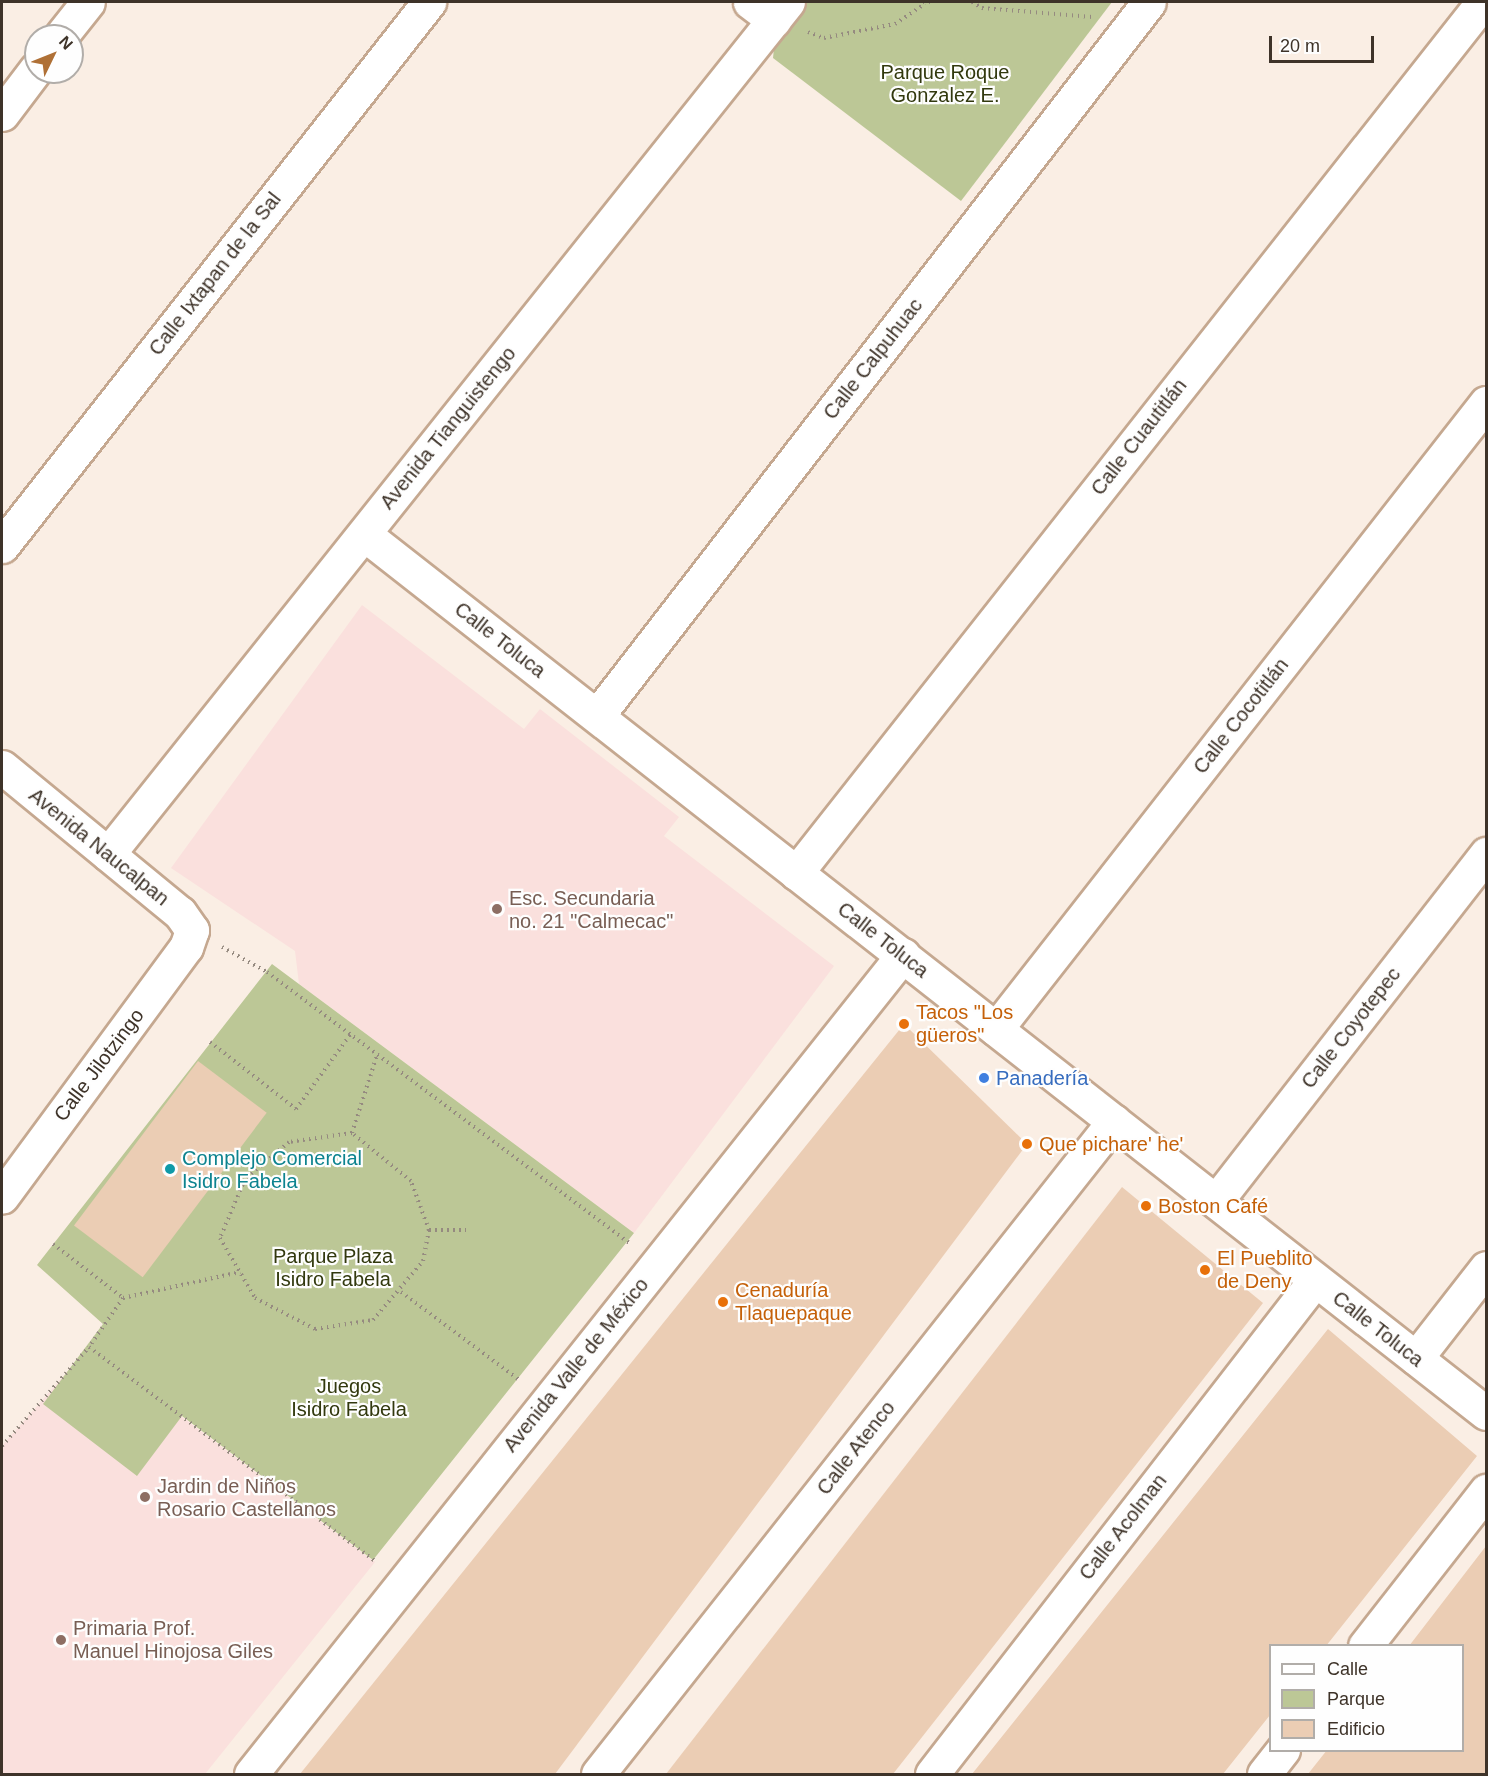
<!DOCTYPE html>
<meta charset="utf-8">
<style>
body{margin:0}
#map{position:relative;width:1488px;height:1776px;overflow:hidden;background:#faeee4;font-family:Arial,sans-serif}
div>[style]{position:absolute}
.education>*{inset:0;background:#fae0dd}
.green>*{inset:0;background:#bcc796}
.building>*{inset:0;background:#ebcdb4;transform-origin:0 0}
.path>*{height:4px;margin-top:-2px;transform-origin:0;background:repeating-linear-gradient(90deg,#958a80 0 1.5px,transparent 0 6px)}
.roads{filter:drop-shadow(2px 0 #c5a890) drop-shadow(-2px 0 #c5a890) drop-shadow(0 2px #c5a890) drop-shadow(0 -2px #c5a890)}
.street>*{height:33px;margin:-16.5px;padding:0 16.5px;transform-origin:16.5px;border-radius:16.5px;background:#fff}
.dots>*{width:16px;height:16px;translate:-50% -50%;box-sizing:border-box;border:3px solid #fefefe;border-radius:50%}
span{translate:-50% -50%;white-space:nowrap;text-align:center;line-height:1.15;-webkit-text-stroke:4.5px #fefefe;paint-order:stroke}
.park-label{font-size:20px;color:#32390e}
.street-label{font-size:20px;color:#3e3329}
.education-label{font-size:20px;color:#785e54}
.left{translate:0 -50%;text-align:left}
.food-label{font-size:20px;color:#c56008}
.shop-label{font-size:20px;color:#366cbe}
.culture-label{font-size:20px;color:#0d838f}
.frame{position:absolute;inset:0;border:3px solid #3e3329;pointer-events:none}
.legend{position:absolute;left:1269px;top:1644px;width:195px;height:108px;box-sizing:border-box;background:#fefefe;border:2px solid #b1ada9;margin:0;padding:8px 10px;list-style:none;font-size:18px;color:#3e3329}
.legend li{display:flex;align-items:center;gap:12px;height:30px}
.legend b{width:30px;border:2px solid #b1ada9}
.north{position:absolute;left:24px;top:24px;width:60px;height:60px;box-sizing:border-box;background:#fefefe;border:2px solid #b1ada9;border-radius:50%;rotate:47deg;font-size:16px;font-weight:700;line-height:24px;text-align:center;color:#3e3329}
.north::after{content:'';display:block;margin:auto;width:21px;height:27px;background:#af7036;clip-path:polygon(50% 0,100% 100%,50% 72%,0 100%)}
.scale{position:absolute;left:1269px;top:36px;width:105px;height:27px;box-sizing:border-box;border:3px solid #3e3329;border-top:0;padding-left:8px;font-size:18px;line-height:21px;white-space:nowrap;color:#3e3329;-webkit-text-stroke:4px #fefefe;paint-order:stroke}
</style>
<div id="map">
<div class="education">
<div style="clip-path:polygon(362px 605px,524px 729px,540px 709px,679px 817px,664px 836px,834px 966px,634px 1233px,299px 984px,295px 951px,171px 868px)"></div>
<div style="clip-path:polygon(89px 1347px,375px 1562px,205px 1774px,2px 1774px,2px 1446px)"></div>
</div>
<div class="green">
<div style="clip-path:polygon(793px 2px,1112px 2px,961px 201px,773px 58px,777px 20px)"></div>
<div style="clip-path:polygon(272px 964px,634px 1233px,373px 1560px,182px 1416px,137px 1476px,43px 1404px,103px 1324px,37px 1265px)"></div>
</div>
<div class="building">
<div style="clip-path:polygon(904px 1024px,1027px 1144px,555px 1774px,300px 1774px)"></div>
<div style="left:198px;top:1061px;width:86px;height:206px;rotate:37deg"></div>
<div style="clip-path:polygon(1122px 1187px,1263px 1303px,893px 1774px,666px 1774px)"></div>
<div style="clip-path:polygon(1328px 1329px,1477px 1456px,1326px 1646px,1270px 1646px,1270px 1715px,1223px 1774px,972px 1774px)"></div>
<div style="clip-path:polygon(1486px 1546px,1486px 1774px,1308px 1774px,1327px 1750px,1462px 1750px,1462px 1646px,1409px 1646px)"></div>
</div>
<div class="path">
<div style="left:923px;top:2px;width:12px"></div>
<div style="left:972px;top:2px;width:12px;rotate:31deg"></div>
<div style="left:982px;top:8px;width:111px;rotate:4.6deg"></div>
<div style="left:808px;top:32px;width:17px;rotate:21deg"></div>
<div style="left:824px;top:38px;width:72px;rotate:-11.2deg"></div>
<div style="left:895px;top:24px;width:36px;rotate:-34deg"></div>
<div style="left:222px;top:947px;width:51px;rotate:29.1deg"></div>
<div style="left:267px;top:972px;width:454px;rotate:36.8deg"></div>
<div style="left:210px;top:1042px;width:109px;rotate:37.9deg"></div>
<div style="left:296px;top:1109px;width:92px;rotate:-53.9deg"></div>
<div style="left:352px;top:1133px;width:64px;rotate:171.9deg"></div>
<div style="left:289px;top:1142px;width:57px;rotate:139.9deg"></div>
<div style="left:245px;top:1179px;width:64px;rotate:113deg"></div>
<div style="left:220px;top:1238px;width:69px;rotate:59.7deg"></div>
<div style="left:255px;top:1298px;width:68px;rotate:27.3deg"></div>
<div style="left:315px;top:1329px;width:59px;rotate:-8.8deg"></div>
<div style="left:373px;top:1320px;width:77px;rotate:-49.7deg"></div>
<div style="left:423px;top:1261px;width:32px;rotate:-79deg"></div>
<div style="left:429px;top:1230px;width:52px;rotate:-110.2deg"></div>
<div style="left:411px;top:1181px;width:76px;rotate:-140.9deg"></div>
<div style="left:352px;top:1133px;width:82px;rotate:-72.2deg"></div>
<div style="left:429px;top:1230px;width:39px"></div>
<div style="left:53px;top:1244px;width:88px;rotate:37.6deg"></div>
<div style="left:123px;top:1298px;width:60px;rotate:124.8deg"></div>
<div style="left:89px;top:1347px;width:359px;rotate:36.8deg"></div>
<div style="left:401px;top:1292px;width:149px;rotate:36.6deg"></div>
<div style="left:123px;top:1298px;width:120px;rotate:-12.5deg"></div>
<div style="left:2px;top:1446px;width:132px;rotate:-48.7deg"></div>
</div>
<div class="roads">
<div class="street">
<div style="left:750px;top:2px;width:30px;rotate:37deg"></div>
<div style="left:61px;top:36px;width:43px;rotate:-51.5deg"></div>
<div style="left:2px;top:114px;width:56px;rotate:-52.9deg"></div>
<div style="left:364px;top:534px;width:1425px;rotate:38.08deg"></div>
<div style="left:2px;top:546px;width:692px;rotate:-51.87deg"></div>
<div style="left:597px;top:716px;width:902px;rotate:-52.29deg"></div>
<div style="left:2px;top:767px;width:230px;rotate:39.4deg"></div>
<div style="left:180px;top:913px;width:21px;rotate:55deg"></div>
<div style="left:192px;top:930px;width:18px;rotate:109deg"></div>
<div style="left:186px;top:947px;width:310px;rotate:126.4deg"></div>
<div style="left:108px;top:854px;width:1090px;rotate:-51.41deg"></div>
<div style="left:796px;top:873px;width:1109px;rotate:-51.74deg"></div>
<div style="left:996px;top:1029px;width:795px;rotate:-51.95deg"></div>
<div style="left:1216px;top:1201px;width:440px;rotate:-52.1deg"></div>
<div style="left:1416px;top:1358px;width:114px;rotate:-52.1deg"></div>
<div style="left:1365px;top:1646px;width:197px;rotate:-52deg"></div>
<div style="left:251px;top:1774px;width:1047px;rotate:-51.48deg"></div>
<div style="left:598px;top:1774px;width:832px;rotate:-51.68deg"></div>
<div style="left:932px;top:1774px;width:625px;rotate:-52.21deg"></div>
<div style="left:1264px;top:1774px;width:31px;rotate:-52deg"></div>
</div>
</div>
<div class="dots">
<div style="left:497px;top:909px;background:#8d6e63"></div>
<div style="left:904px;top:1024px;background:#e8710a"></div>
<div style="left:984px;top:1078px;background:#3f7fe0"></div>
<div style="left:1027px;top:1144px;background:#e8710a"></div>
<div style="left:170px;top:1169px;background:#0f9aa8"></div>
<div style="left:1146px;top:1206px;background:#e8710a"></div>
<div style="left:1205px;top:1270px;background:#e8710a"></div>
<div style="left:723px;top:1302px;background:#e8710a"></div>
<div style="left:145px;top:1497px;background:#8d6e63"></div>
<div style="left:61px;top:1640px;background:#8d6e63"></div>
</div>
<div class="park-label">
<span style="left:945px;top:84px">Parque Roque<br>Gonzalez E.</span>
<span style="left:333px;top:1268px">Parque Plaza<br>Isidro Fabela</span>
<span style="left:349px;top:1398px">Juegos<br>Isidro Fabela</span>
</div>
<div class="street-label">
<span style="left:215px;top:274px;rotate:-52deg">Calle Ixtapan de la Sal</span>
<span style="left:873px;top:359px;rotate:-52deg">Calle Calpuhuac</span>
<span style="left:448px;top:428px;rotate:-51deg">Avenida Tianguistengo</span>
<span style="left:1139px;top:437px;rotate:-52deg">Calle Cuautitlán</span>
<span style="left:500px;top:640px;rotate:38deg">Calle Toluca</span>
<span style="left:1241px;top:716px;rotate:-52deg">Calle Cocotitlán</span>
<span style="left:99px;top:847px;rotate:39deg">Avenida Naucalpan</span>
<span style="left:883px;top:940px;rotate:38deg">Calle Toluca</span>
<span style="left:1351px;top:1028px;rotate:-52deg">Calle Coyotepec</span>
<span style="left:99px;top:1065px;rotate:-53deg">Calle Jilotzingo</span>
<span style="left:1378px;top:1329px;rotate:38deg">Calle Toluca</span>
<span style="left:576px;top:1365px;rotate:-51deg">Avenida Valle de México</span>
<span style="left:856px;top:1448px;rotate:-52deg">Calle Atenco</span>
<span style="left:1123px;top:1527px;rotate:-52deg">Calle Acolman</span>
</div>
<div class="education-label">
<span class="left" style="left:509px;top:910px">Esc. Secundaria<br>no. 21 "Calmecac"</span>
<span class="left" style="left:157px;top:1498px">Jardin de Niños<br>Rosario Castellanos</span>
<span class="left" style="left:73px;top:1640px">Primaria Prof.<br>Manuel Hinojosa Giles</span>
</div>
<div class="food-label">
<span class="left" style="left:916px;top:1024px">Tacos "Los<br>güeros"</span>
<span class="left" style="left:1039px;top:1144px">Que pichare' he'</span>
<span class="left" style="left:1158px;top:1206px">Boston Café</span>
<span class="left" style="left:1217px;top:1270px">El Pueblito<br>de Deny</span>
<span class="left" style="left:735px;top:1302px">Cenaduría<br>Tlaquepaque</span>
</div>
<div class="shop-label">
<span class="left" style="left:996px;top:1078px">Panadería</span>
</div>
<div class="culture-label">
<span class="left" style="left:182px;top:1170px">Complejo Comercial<br>Isidro Fabela</span>
</div>
<div class="frame"></div>
<ul class="legend">
<li><b style="height:8px;background:#fff"></b>Calle</li>
<li><b style="height:16px;background:#bcc796"></b>Parque</li>
<li><b style="height:16px;background:#ebcdb4"></b>Edificio</li>
</ul>
<div class="north">N</div>
<div class="scale">20 m</div>
</div>
